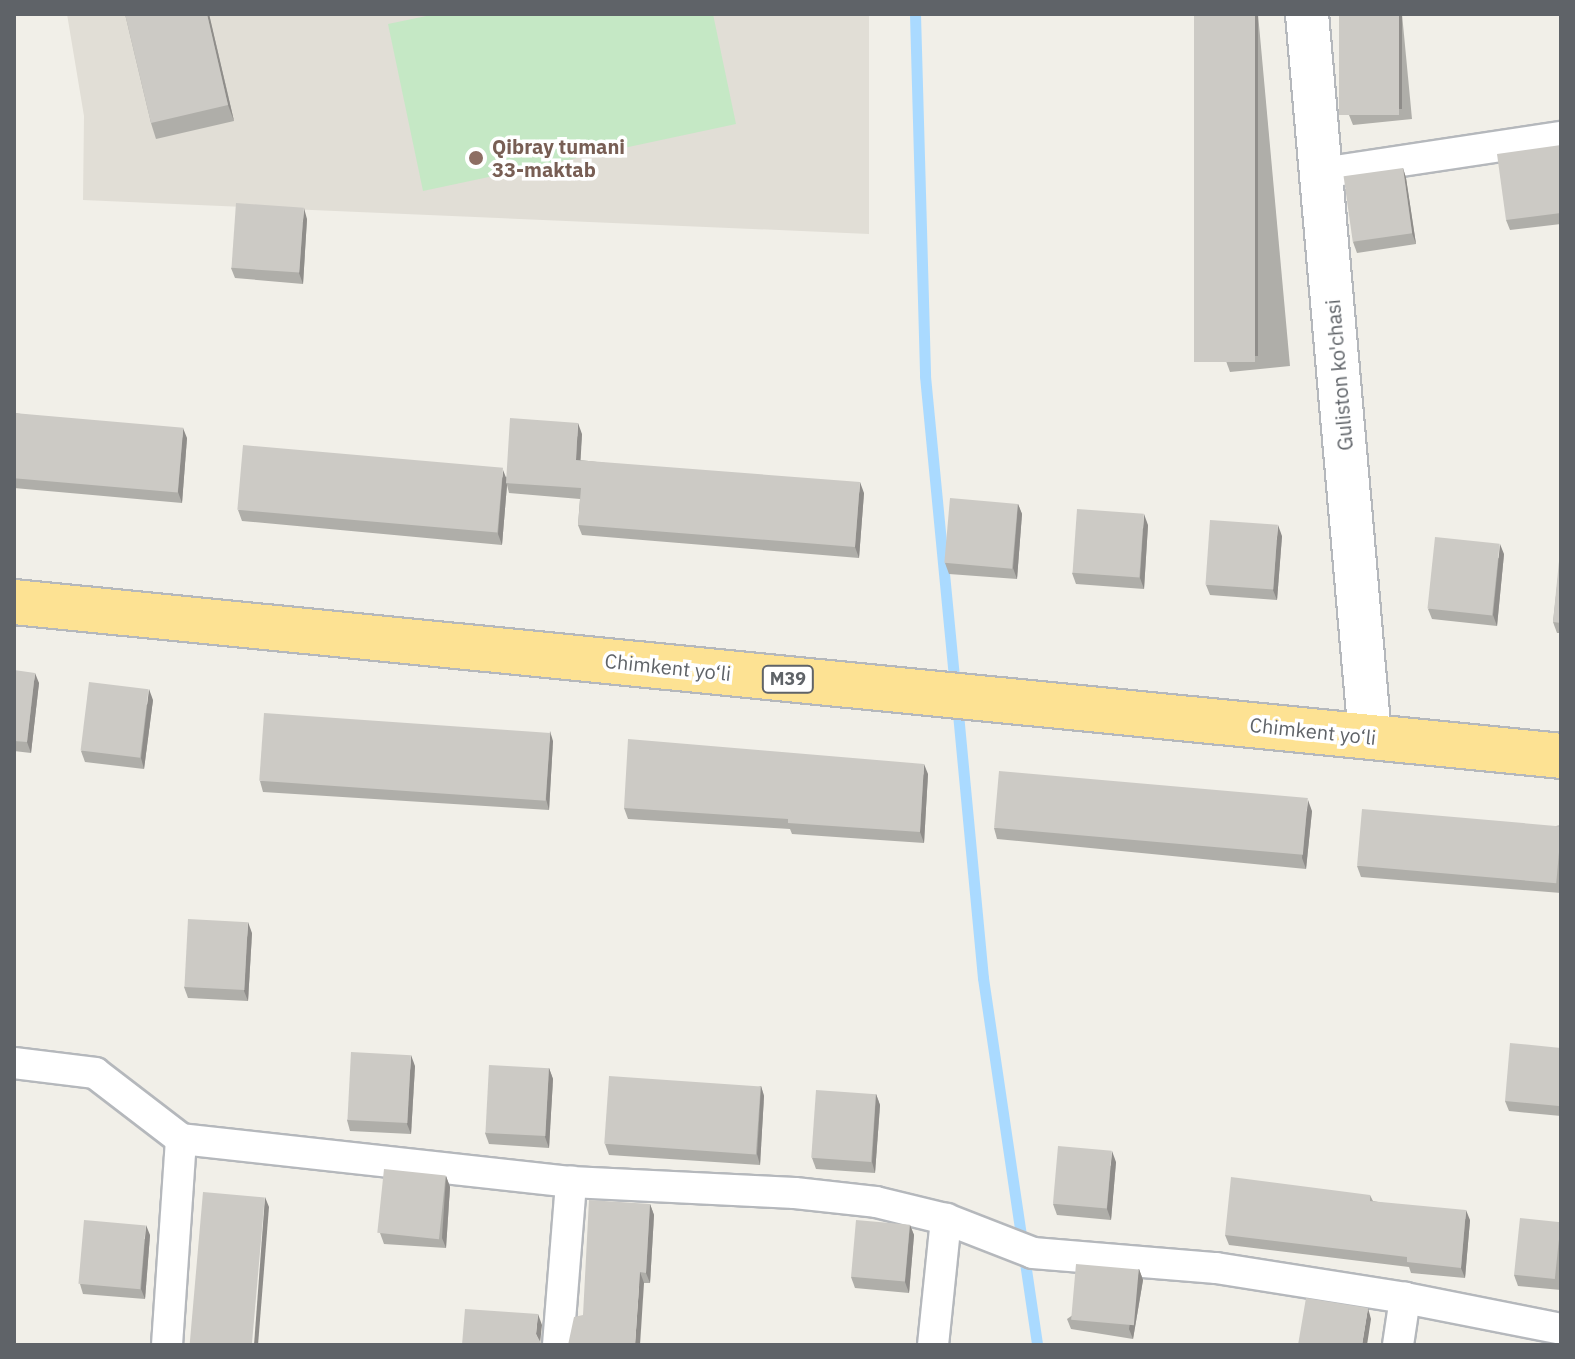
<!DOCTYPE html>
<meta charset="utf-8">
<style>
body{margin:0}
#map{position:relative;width:1575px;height:1359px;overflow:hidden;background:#f1efe8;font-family:"IBM Plex Sans",sans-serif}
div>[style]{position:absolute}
.education>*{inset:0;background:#e1ded6}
.green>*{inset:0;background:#c5e8c5}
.stream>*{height:11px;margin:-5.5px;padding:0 5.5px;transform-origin:5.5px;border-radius:5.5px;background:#aadaff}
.roads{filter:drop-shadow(2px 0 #b5b8bc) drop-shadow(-2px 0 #b5b8bc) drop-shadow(0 2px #b5b8bc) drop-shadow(0 -2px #b5b8bc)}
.street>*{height:30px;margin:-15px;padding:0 15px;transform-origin:15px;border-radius:15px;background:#fff}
.secondary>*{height:42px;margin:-21px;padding:0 21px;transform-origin:21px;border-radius:21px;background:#fff}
.highway>*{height:44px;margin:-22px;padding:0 22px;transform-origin:22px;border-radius:22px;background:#fde293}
.wall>*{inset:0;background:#afaea9}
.shaded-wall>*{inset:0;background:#8f8d8a;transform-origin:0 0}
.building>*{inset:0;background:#cccac5;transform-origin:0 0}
.dots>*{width:22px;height:22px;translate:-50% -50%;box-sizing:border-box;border:4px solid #fff;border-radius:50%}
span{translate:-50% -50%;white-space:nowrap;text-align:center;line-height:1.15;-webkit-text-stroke:7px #fff;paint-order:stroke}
.shield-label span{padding:2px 6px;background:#fff;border:2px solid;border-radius:6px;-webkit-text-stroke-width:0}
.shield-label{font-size:18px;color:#5f6368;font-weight:700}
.education-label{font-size:20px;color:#785e54;font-weight:700}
.left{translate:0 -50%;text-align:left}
.street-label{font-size:20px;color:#5f6368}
.frame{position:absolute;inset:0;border:16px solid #5f6368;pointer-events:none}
</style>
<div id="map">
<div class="education">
<div style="clip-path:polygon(67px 14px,869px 14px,869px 234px,83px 200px,84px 116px)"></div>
</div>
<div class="green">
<div style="clip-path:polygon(436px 14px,713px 14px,736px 124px,423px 191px,388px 24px)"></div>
</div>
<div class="stream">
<div style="left:915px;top:14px;width:362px;rotate:88.4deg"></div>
<div style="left:925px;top:376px;width:311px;rotate:84.5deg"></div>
<div style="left:957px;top:703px;width:276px;rotate:84.6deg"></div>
<div style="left:983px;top:978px;width:371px;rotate:81.6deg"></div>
</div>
<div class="roads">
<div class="street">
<div style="left:1322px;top:173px;width:242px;rotate:-8.6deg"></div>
<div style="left:14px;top:1063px;width:82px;rotate:7deg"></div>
<div style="left:95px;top:1073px;width:108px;rotate:37.5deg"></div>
<div style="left:181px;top:1139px;width:392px;rotate:6.3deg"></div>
<div style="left:571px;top:1182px;width:224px;rotate:2.8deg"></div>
<div style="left:795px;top:1193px;width:81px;rotate:6.3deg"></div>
<div style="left:876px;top:1202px;width:72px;rotate:13.7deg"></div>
<div style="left:946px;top:1219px;width:93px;rotate:21.3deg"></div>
<div style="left:1033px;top:1253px;width:184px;rotate:4.7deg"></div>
<div style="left:1216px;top:1268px;width:191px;rotate:9deg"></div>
<div style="left:1405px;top:1298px;width:159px;rotate:11.2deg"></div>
<div style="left:167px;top:1345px;width:206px;rotate:-86.1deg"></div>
<div style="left:558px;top:1345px;width:164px;rotate:-85.4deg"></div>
<div style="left:933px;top:1345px;width:127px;rotate:-84.1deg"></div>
<div style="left:1398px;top:1345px;width:48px;rotate:-81.5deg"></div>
</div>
<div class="secondary">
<div style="left:1307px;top:14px;width:726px;rotate:85.02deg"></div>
</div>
<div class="highway">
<div style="left:14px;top:602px;width:1555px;rotate:5.68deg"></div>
</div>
</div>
<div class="wall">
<div style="clip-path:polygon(125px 14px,209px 14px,234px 121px,156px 139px,151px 123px)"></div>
<div style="clip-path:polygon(1194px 14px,1258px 14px,1290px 366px,1230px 372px,1226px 361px)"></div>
<div style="clip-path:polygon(1339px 14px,1402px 14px,1412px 119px,1353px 125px,1349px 115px)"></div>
<div style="clip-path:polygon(1561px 145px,1561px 224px,1510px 230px,1506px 220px)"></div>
<div style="clip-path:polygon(1403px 168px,1406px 178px,1416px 244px,1357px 253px,1353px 242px)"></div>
<div style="clip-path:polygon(307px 219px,303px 284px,235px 278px,231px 268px)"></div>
<div style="clip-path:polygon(14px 413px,187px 438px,182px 503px,14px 488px)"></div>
<div style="clip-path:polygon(582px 434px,580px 460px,864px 493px,859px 558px,582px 535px,578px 525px,580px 499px,509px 493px,507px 485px,502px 545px,242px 521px,238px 510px,506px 477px)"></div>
<div style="clip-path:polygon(1018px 504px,1022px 514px,1017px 579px,949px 574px,945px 563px)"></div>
<div style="clip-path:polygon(1148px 525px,1144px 589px,1076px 584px,1072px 573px)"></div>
<div style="clip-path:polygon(1282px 536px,1277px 600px,1210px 595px,1206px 585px)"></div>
<div style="clip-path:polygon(1561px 551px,1561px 633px,1557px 633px,1553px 622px)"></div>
<div style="clip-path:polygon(1504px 554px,1497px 626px,1432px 619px,1428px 609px)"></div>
<div style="clip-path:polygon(14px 670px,39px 683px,31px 753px,14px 751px)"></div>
<div style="clip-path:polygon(153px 700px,144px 769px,85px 762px,81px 751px)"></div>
<div style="clip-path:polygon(553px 741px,549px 810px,263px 792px,260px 781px)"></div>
<div style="clip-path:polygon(928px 774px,924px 843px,792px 834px,790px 829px,628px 819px,624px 808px)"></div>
<div style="clip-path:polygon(1312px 811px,1306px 869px,997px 839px,994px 828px)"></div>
<div style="clip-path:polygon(1561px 825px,1561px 893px,1361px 877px,1357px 866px)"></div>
<div style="clip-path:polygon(252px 933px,248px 1001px,188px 998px,184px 987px)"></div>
<div style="clip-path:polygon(1561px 1048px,1561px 1116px,1509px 1111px,1505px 1101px)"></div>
<div style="clip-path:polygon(415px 1066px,411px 1134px,350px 1131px,347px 1120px)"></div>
<div style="clip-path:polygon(549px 1068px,553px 1079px,549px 1148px,489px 1144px,485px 1133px)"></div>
<div style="clip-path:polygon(761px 1086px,764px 1096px,760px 1165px,609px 1155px,605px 1144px)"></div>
<div style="clip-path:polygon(876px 1094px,880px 1105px,875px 1173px,816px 1169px,812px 1158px)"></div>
<div style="clip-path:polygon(1116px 1162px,1111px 1220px,1057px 1215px,1053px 1204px)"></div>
<div style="clip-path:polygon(446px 1176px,450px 1187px,446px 1248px,384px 1244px,380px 1233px)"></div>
<div style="clip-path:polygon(1370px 1195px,1373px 1201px,1470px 1220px,1465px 1278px,1411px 1273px,1409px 1267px,1229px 1245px,1225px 1235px)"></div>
<div style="clip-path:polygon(650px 1204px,654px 1215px,650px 1283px,644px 1283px,583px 1315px)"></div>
<div style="clip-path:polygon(1561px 1222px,1561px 1290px,1518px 1286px,1514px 1275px)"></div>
<div style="clip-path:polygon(910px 1225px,914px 1235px,909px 1293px,855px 1288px,851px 1277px)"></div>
<div style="clip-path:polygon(150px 1235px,145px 1299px,83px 1294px,80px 1284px)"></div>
<div style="clip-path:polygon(1139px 1269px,1143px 1280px,1133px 1339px,1071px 1329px,1067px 1319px)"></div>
</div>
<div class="shaded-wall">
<div style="clip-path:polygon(207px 14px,209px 14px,234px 121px,228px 105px)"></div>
<div style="left:1255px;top:14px;width:3px;height:342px"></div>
<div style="left:1399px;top:14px;width:3px;height:95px"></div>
<div style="clip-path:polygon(1403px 168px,1406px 178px,1416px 244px,1412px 233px)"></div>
<div style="clip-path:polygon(304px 208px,307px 219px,303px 284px,299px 273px)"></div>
<div style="clip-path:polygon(578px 423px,582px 434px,580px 470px,576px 460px)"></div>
<div style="clip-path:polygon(183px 428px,187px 438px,182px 503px,178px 492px)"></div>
<div style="clip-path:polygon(503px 470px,507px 480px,506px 483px,507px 485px,502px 545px,498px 534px)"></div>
<div style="clip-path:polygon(860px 482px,864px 493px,859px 558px,855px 547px)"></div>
<div style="clip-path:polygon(1018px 504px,1022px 514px,1017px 579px,1013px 568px)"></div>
<div style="clip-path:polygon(1144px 514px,1148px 525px,1144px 589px,1140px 578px)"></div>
<div style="clip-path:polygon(1278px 525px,1282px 536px,1277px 600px,1273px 590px)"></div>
<div style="clip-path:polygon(1500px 544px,1504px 554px,1497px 626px,1493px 615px)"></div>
<div style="clip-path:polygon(35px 673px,39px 683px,31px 753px,27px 742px)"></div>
<div style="clip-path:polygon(149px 689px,153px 700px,144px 769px,141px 758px)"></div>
<div style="clip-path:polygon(550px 731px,553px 741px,549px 810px,546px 799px)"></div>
<div style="clip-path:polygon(924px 764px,928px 774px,924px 843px,920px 832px)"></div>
<div style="clip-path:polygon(1308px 800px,1312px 811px,1306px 869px,1302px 858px)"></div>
<div style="clip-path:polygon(248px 922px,252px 933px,248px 1001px,244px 991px)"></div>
<div style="clip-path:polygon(411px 1055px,415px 1066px,411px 1134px,407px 1124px)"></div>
<div style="clip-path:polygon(549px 1068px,553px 1079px,549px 1148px,545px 1137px)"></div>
<div style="clip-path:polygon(761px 1086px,764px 1096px,760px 1165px,757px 1154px)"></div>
<div style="clip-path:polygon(876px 1094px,880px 1105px,875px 1173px,872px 1162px)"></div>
<div style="clip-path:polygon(1112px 1151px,1116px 1162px,1111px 1220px,1107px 1209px)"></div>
<div style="clip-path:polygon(446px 1176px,450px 1187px,446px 1248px,442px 1238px)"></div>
<div style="clip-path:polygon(265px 1197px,269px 1207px,258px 1345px,254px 1345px)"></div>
<div style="clip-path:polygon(650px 1204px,654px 1215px,650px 1283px,646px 1273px)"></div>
<div style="clip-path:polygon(1466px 1210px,1470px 1220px,1465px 1278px,1461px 1268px)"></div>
<div style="clip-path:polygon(146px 1225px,150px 1235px,145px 1299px,141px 1289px)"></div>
<div style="clip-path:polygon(910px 1225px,914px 1235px,909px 1293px,905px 1282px)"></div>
<div style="clip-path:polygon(1139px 1269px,1143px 1280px,1133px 1339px,1129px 1329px)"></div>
<div style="clip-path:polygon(640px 1272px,644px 1283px,640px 1345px,635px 1345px)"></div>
<div style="clip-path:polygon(1368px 1308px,1371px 1319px,1367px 1345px,1362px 1345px)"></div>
<div style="clip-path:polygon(538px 1314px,542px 1325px,540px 1344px,536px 1334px)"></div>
</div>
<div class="building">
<div style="clip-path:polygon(125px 14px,207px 14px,228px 105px,151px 123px)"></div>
<div style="left:1194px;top:14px;width:61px;height:348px"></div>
<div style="left:1339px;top:14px;width:60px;height:101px"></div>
<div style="clip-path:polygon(1561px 145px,1561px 213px,1506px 220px,1497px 154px)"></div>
<div style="left:1403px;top:168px;width:66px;height:60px;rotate:82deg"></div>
<div style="left:236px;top:203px;width:68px;height:65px;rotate:4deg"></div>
<div style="left:14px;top:413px;width:170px;height:65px;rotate:5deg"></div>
<div style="clip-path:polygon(510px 418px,578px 423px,576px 460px,860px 482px,855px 547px,578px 525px,581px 488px,506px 483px)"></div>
<div style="left:243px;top:445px;width:261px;height:65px;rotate:5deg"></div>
<div style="left:950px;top:498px;width:68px;height:65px;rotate:5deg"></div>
<div style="left:1077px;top:509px;width:67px;height:64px;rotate:4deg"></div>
<div style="left:1210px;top:520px;width:68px;height:65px;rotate:4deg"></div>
<div style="left:1435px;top:537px;width:65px;height:72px;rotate:6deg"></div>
<div style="clip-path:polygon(1560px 551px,1561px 551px,1561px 623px,1553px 622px)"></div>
<div style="clip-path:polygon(14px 670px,35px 673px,27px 742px,14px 741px)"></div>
<div style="left:89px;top:682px;width:60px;height:69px;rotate:7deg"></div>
<div style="left:264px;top:713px;width:287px;height:68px;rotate:4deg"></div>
<div style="clip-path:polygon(628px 739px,924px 764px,920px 832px,788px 823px,788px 819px,624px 808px)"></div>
<div style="left:999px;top:771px;width:310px;height:57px;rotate:5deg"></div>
<div style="left:1362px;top:809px;width:200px;height:57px;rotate:5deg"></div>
<div style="left:188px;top:919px;width:60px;height:68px;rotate:3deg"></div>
<div style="clip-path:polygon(1510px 1043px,1561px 1048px,1561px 1082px,1559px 1106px,1505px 1101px)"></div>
<div style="left:351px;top:1052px;width:60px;height:68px;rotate:3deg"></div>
<div style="left:489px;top:1065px;width:60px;height:68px;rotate:3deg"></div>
<div style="left:609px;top:1076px;width:152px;height:68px;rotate:4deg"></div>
<div style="left:816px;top:1090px;width:60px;height:68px;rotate:4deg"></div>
<div style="left:1058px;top:1146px;width:54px;height:58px;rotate:5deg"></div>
<div style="left:384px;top:1169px;width:62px;height:64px;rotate:6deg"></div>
<div style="clip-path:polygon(1231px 1177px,1370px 1195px,1370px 1201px,1466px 1210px,1461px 1268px,1407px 1262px,1407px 1257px,1225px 1235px)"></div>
<div style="left:203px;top:1192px;width:62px;height:153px;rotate:5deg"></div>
<div style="clip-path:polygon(589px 1200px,650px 1204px,646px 1273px,640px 1272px,635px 1345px,568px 1345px,574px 1317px,583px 1315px)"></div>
<div style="left:1520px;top:1218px;width:41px;height:57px;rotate:6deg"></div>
<div style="left:84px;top:1220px;width:62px;height:64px;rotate:5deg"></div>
<div style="left:856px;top:1220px;width:54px;height:57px;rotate:5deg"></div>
<div style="left:1076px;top:1264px;width:63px;height:56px;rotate:5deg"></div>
<div style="clip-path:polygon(1306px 1298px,1368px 1308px,1362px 1345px,1298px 1345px)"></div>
<div style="clip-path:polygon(465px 1309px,538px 1314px,536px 1334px,542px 1345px,462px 1345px)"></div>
</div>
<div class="dots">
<div style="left:476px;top:158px;background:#8d6e63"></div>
</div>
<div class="shield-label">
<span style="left:788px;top:679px">M39</span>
</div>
<div class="education-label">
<span class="left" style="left:492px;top:158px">Qibray tumani<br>33-maktab</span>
</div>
<div class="street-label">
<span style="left:1339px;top:375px;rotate:-95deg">Guliston ko'chasi</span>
<span style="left:668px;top:667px;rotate:6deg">Chimkent yo‘li</span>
<span style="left:1313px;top:731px;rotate:6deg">Chimkent yo‘li</span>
</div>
<div class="frame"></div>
</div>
